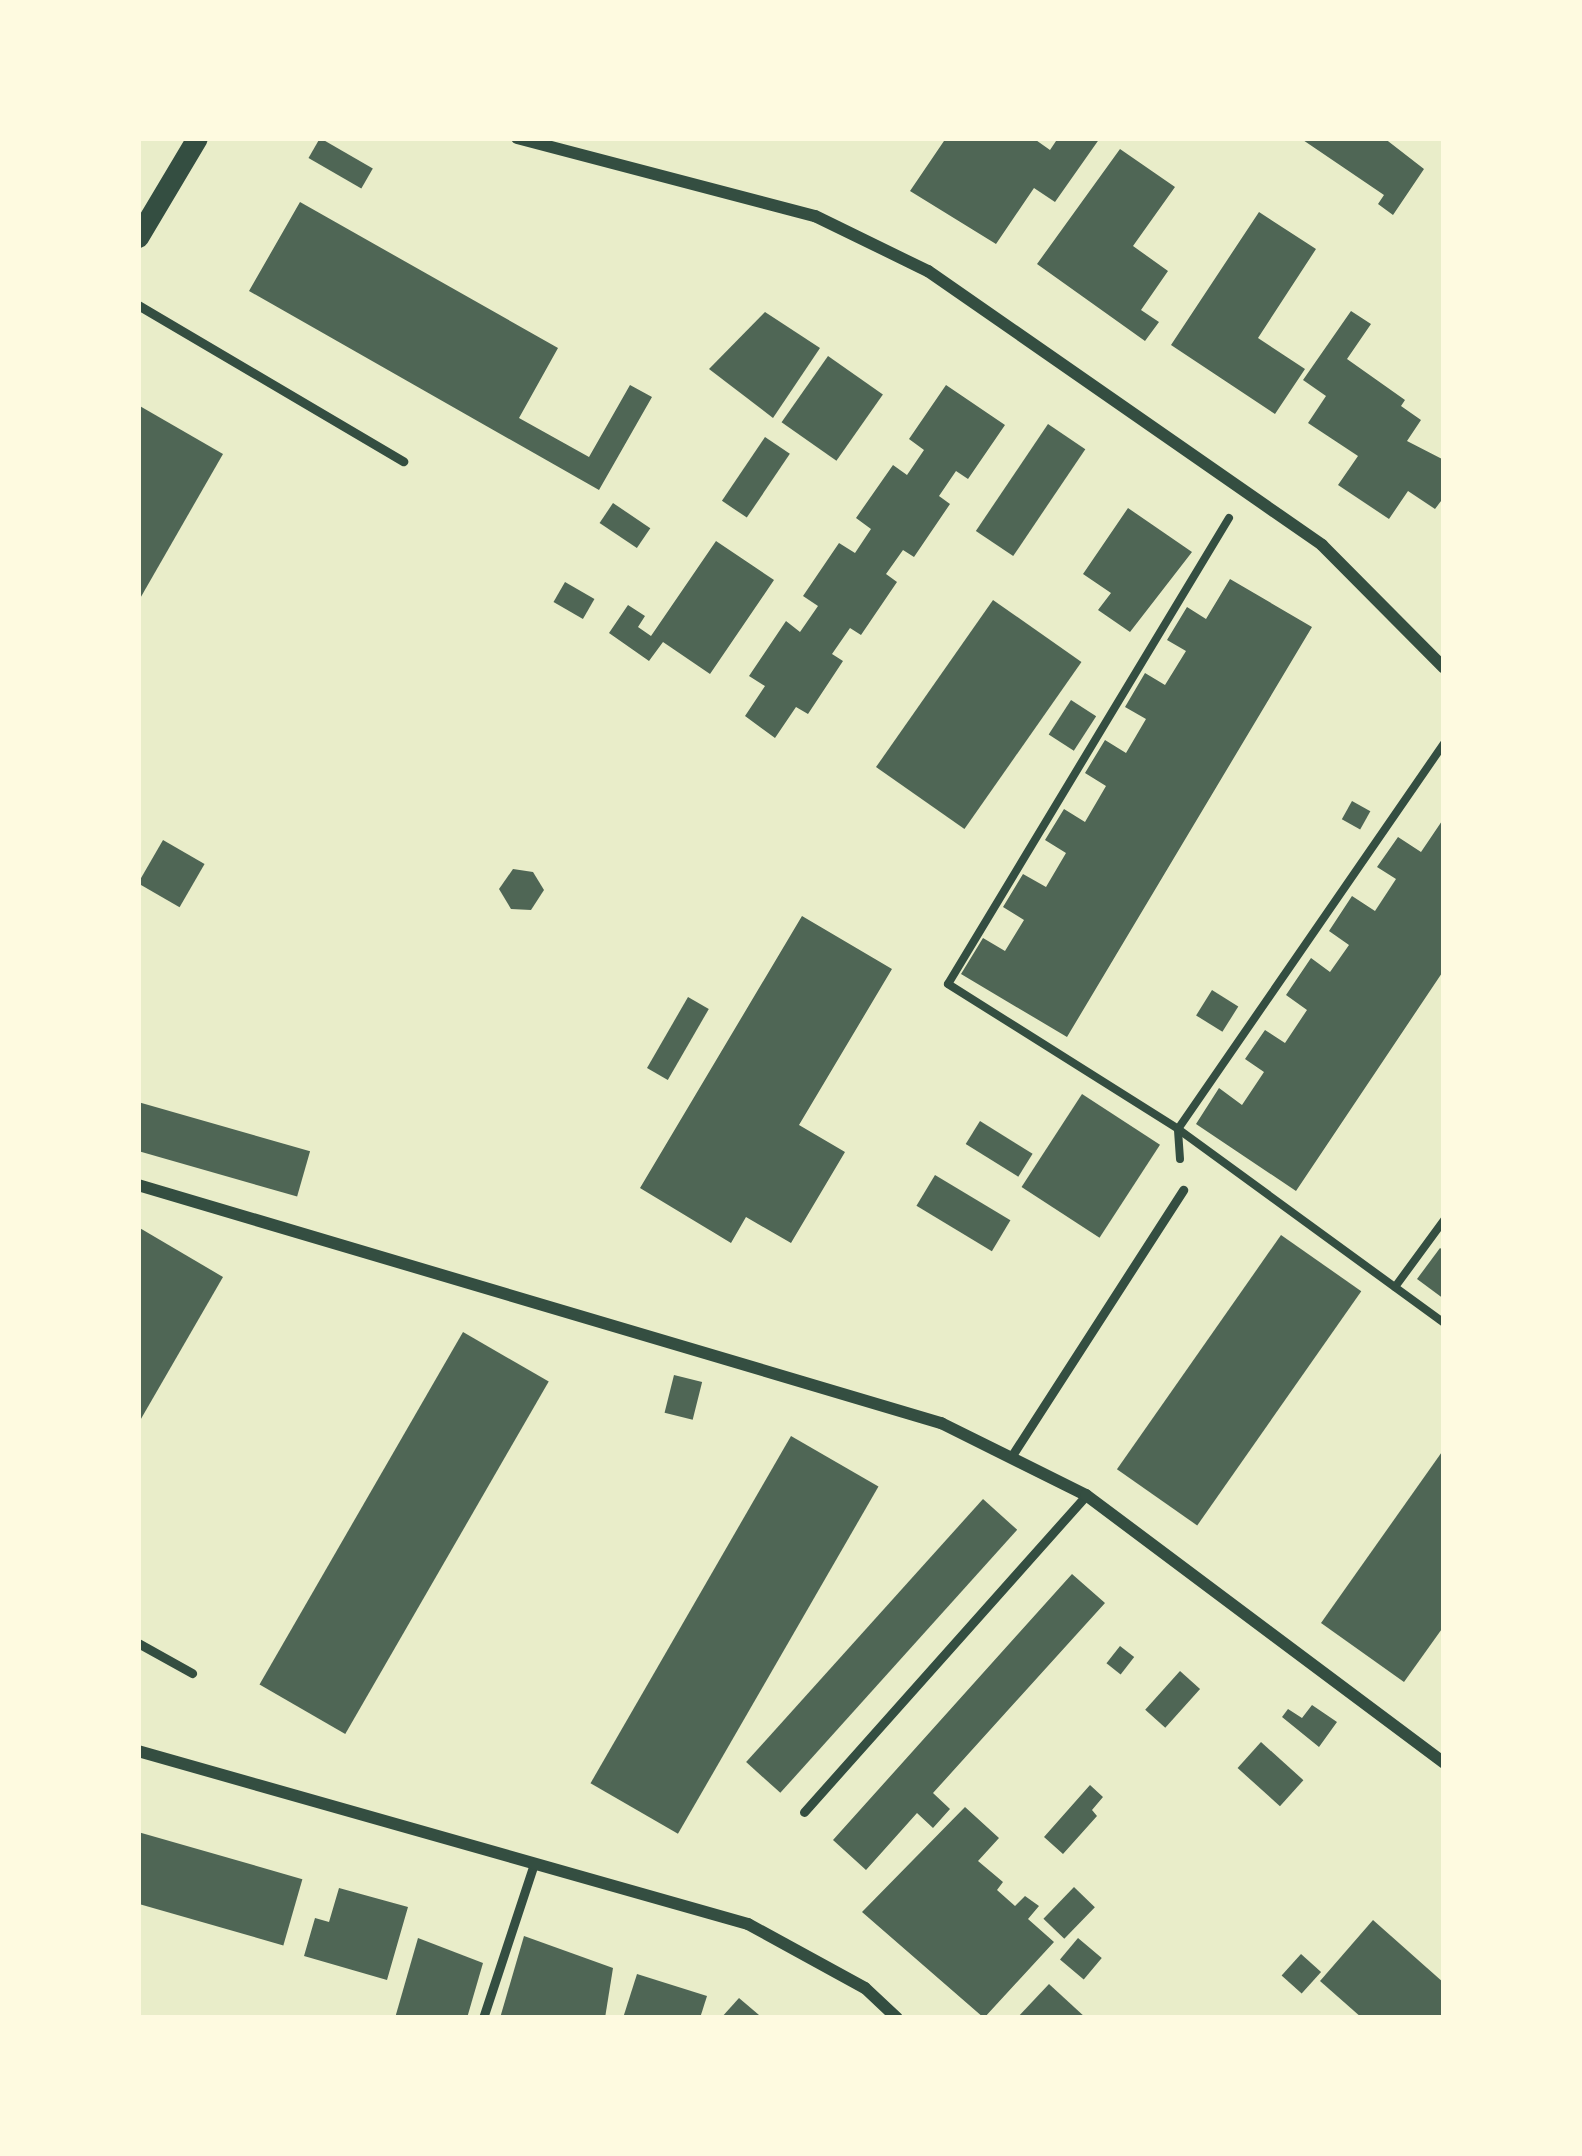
<!DOCTYPE html>
<style>
body{margin:0}
#map{position:relative;width:1582px;height:2156px;overflow:hidden;background:#e9edc9;font-family:"Noto Sans",sans-serif}
div>[style]{position:absolute}
.building>*{inset:0;background:#4f6655;transform-origin:0 0}
.path>*{height:8px;margin:-4px;padding:0 4px;transform-origin:4px;border-radius:4px;background:#344e41}
.service>*{height:9px;margin:-4.5px;padding:0 4.5px;transform-origin:4.5px;border-radius:4.5px;background:#344e41}
.minor>*{height:12px;margin:-6px;padding:0 6px;transform-origin:6px;border-radius:6px;background:#344e41}
.tertiary>*{height:21px;margin:-10.5px;padding:0 10.5px;transform-origin:10.5px;border-radius:10.5px;background:#344e41}
span{translate:-50% -50%;white-space:nowrap;text-align:center;line-height:1.15;-webkit-text-stroke:12px #fefae0;paint-order:stroke}
.frame{position:absolute;inset:0;border:141px solid #fefae0;pointer-events:none}
</style>
<div id="map">
<div class="building">
<div style="left:320px;top:138px;width:61px;height:23px;rotate:30deg"></div>
<div style="clip-path:polygon(946px 138px,1033px 138px,1050px 150px,1058px 138px,1100px 138px,1055px 202px,1034px 188px,996px 244px,910px 191px)"></div>
<div style="clip-path:polygon(1300px 138px,1384px 138px,1424px 169px,1393px 215px,1378px 204px,1384px 195px)"></div>
<div style="clip-path:polygon(1120px 149px,1175px 187px,1133px 246px,1168px 271px,1141px 310px,1159px 322px,1145px 341px,1037px 264px)"></div>
<div style="clip-path:polygon(300px 202px,558px 348px,519px 418px,589px 457px,630px 385px,652px 397px,599px 490px,249px 291px)"></div>
<div style="clip-path:polygon(1259px 212px,1316px 249px,1258px 338px,1305px 369px,1275px 414px,1171px 345px)"></div>
<div style="clip-path:polygon(1351px 311px,1371px 324px,1347px 359px,1405px 400px,1401px 406px,1421px 420px,1407px 441px,1444px 460px,1444px 497px,1435px 509px,1408px 491px,1389px 519px,1338px 485px,1358px 456px,1308px 423px,1326px 396px,1303px 380px)"></div>
<div style="clip-path:polygon(765px 312px,820px 348px,773px 418px,709px 369px)"></div>
<div style="left:828px;top:356px;width:67px;height:81px;rotate:35deg"></div>
<div style="clip-path:polygon(946px 385px,1005px 425px,968px 479px,956px 471px,939px 496px,950px 504px,914px 557px,903px 550px,886px 574px,897px 582px,861px 635px,850px 628px,832px 654px,843px 661px,808px 714px,796px 707px,775px 738px,745px 716px,765px 686px,749px 676px,786px 621px,800px 632px,818px 606px,803px 596px,839px 543px,855px 553px,871px 529px,856px 518px,893px 465px,907px 475px,924px 450px,909px 439px)"></div>
<div style="clip-path:polygon(138px 405px,223px 454px,138px 602px)"></div>
<div style="left:1048px;top:424px;width:45px;height:129px;rotate:34deg"></div>
<div style="left:765px;top:437px;width:30px;height:77px;rotate:34deg"></div>
<div style="left:613px;top:503px;width:45px;height:24px;rotate:34deg"></div>
<div style="clip-path:polygon(1128px 508px,1192px 552px,1130px 632px,1098px 610px,1111px 593px,1083px 574px)"></div>
<div style="clip-path:polygon(716px 541px,774px 580px,710px 674px,663px 642px,649px 661px,609px 633px,628px 605px,645px 616px,638px 627px,651px 636px)"></div>
<div style="clip-path:polygon(1230px 579px,1312px 627px,1067px 1037px,961px 974px,983px 938px,1005px 951px,1024px 920px,1003px 907px,1023px 874px,1046px 887px,1066px 853px,1045px 840px,1064px 809px,1085px 822px,1106px 786px,1085px 773px,1105px 740px,1126px 753px,1146px 719px,1125px 707px,1145px 673px,1165px 685px,1186px 651px,1167px 640px,1187px 607px,1206px 619px)"></div>
<div style="left:565px;top:582px;width:34px;height:23px;rotate:30deg"></div>
<div style="left:993px;top:600px;width:108px;height:204px;rotate:35deg"></div>
<div style="left:1071px;top:700px;width:30px;height:41px;rotate:33deg"></div>
<div style="left:1352px;top:801px;width:21px;height:21px;rotate:29deg"></div>
<div style="clip-path:polygon(1444px 818px,1444px 970px,1296px 1191px,1196px 1124px,1219px 1088px,1242px 1105px,1264px 1072px,1245px 1059px,1265px 1030px,1285px 1043px,1307px 1010px,1286px 995px,1311px 958px,1330px 972px,1349px 945px,1329px 931px,1352px 896px,1375px 911px,1396px 879px,1377px 867px,1398px 837px,1421px 852px)"></div>
<div style="left:163px;top:840px;width:48px;height:50px;rotate:30deg"></div>
<div style="clip-path:polygon(513px 869px,533px 872px,544px 890px,531px 910px,511px 909px,499px 889px)"></div>
<div style="clip-path:polygon(802px 916px,892px 969px,799px 1125px,845px 1152px,791px 1243px,746px 1217px,731px 1243px,640px 1188px)"></div>
<div style="left:1212px;top:990px;width:31px;height:30px;rotate:32deg"></div>
<div style="left:688px;top:997px;width:24px;height:82px;rotate:30deg"></div>
<div style="left:1082px;top:1094px;width:93px;height:111px;rotate:33deg"></div>
<div style="left:138px;top:1102px;width:179px;height:47px;rotate:16deg"></div>
<div style="left:980px;top:1121px;width:62px;height:27px;rotate:32deg"></div>
<div style="left:935px;top:1175px;width:88px;height:36px;rotate:31deg"></div>
<div style="clip-path:polygon(138px 1227px,223px 1277px,138px 1424px)"></div>
<div style="left:1281px;top:1235px;width:98px;height:286px;rotate:35deg"></div>
<div style="clip-path:polygon(1440px 1248px,1444px 1251px,1444px 1299px,1417px 1279px)"></div>
<div style="left:463px;top:1332px;width:99px;height:407px;rotate:30deg"></div>
<div style="left:674px;top:1375px;width:29px;height:39px;rotate:14deg"></div>
<div style="left:791px;top:1436px;width:101px;height:401px;rotate:30deg"></div>
<div style="clip-path:polygon(1444px 1449px,1444px 1626px,1404px 1682px,1321px 1623px)"></div>
<div style="left:983px;top:1499px;width:46px;height:354px;rotate:42deg"></div>
<div style="clip-path:polygon(1072px 1574px,1105px 1603px,933px 1793px,950px 1809px,933px 1828px,917px 1813px,866px 1870px,833px 1840px)"></div>
<div style="left:1120px;top:1646px;width:18px;height:22px;rotate:38deg"></div>
<div style="left:1180px;top:1671px;width:27px;height:52px;rotate:42deg"></div>
<div style="clip-path:polygon(1312px 1705px,1337px 1722px,1319px 1747px,1282px 1717px,1288px 1709px,1302px 1718px)"></div>
<div style="left:1261px;top:1742px;width:57px;height:35px;rotate:42deg"></div>
<div style="clip-path:polygon(1090px 1785px,1103px 1797px,1092px 1810px,1097px 1816px,1063px 1854px,1044px 1837px)"></div>
<div style="clip-path:polygon(965px 1807px,999px 1838px,978px 1861px,1003px 1882px,997px 1890px,1015px 1906px,1025px 1896px,1039px 1906px,1028px 1919px,1054px 1942px,984px 2018px,862px 1912px)"></div>
<div style="left:138px;top:1832px;width:171px;height:69px;rotate:16deg"></div>
<div style="left:1074px;top:1887px;width:29px;height:44px;rotate:44deg"></div>
<div style="clip-path:polygon(339px 1888px,408px 1907px,387px 1980px,304px 1956px,315px 1918px,329px 1922px)"></div>
<div style="clip-path:polygon(1373px 1920px,1444px 1983px,1444px 2018px,1362px 2018px,1320px 1981px)"></div>
<div style="clip-path:polygon(524px 1936px,613px 1968px,605px 2018px,500px 2018px)"></div>
<div style="clip-path:polygon(418px 1938px,483px 1963px,467px 2018px,395px 2018px)"></div>
<div style="left:1078px;top:1938px;width:31px;height:28px;rotate:40deg"></div>
<div style="left:1301px;top:1954px;width:27px;height:29px;rotate:42deg"></div>
<div style="clip-path:polygon(637px 1974px,707px 1996px,700px 2018px,623px 2018px)"></div>
<div style="clip-path:polygon(1049px 1984px,1086px 2018px,1017px 2018px)"></div>
<div style="clip-path:polygon(739px 1998px,759px 2015px,721px 2018px)"></div>
</div>
<div class="path">
<div style="left:1229px;top:518px;width:544px;rotate:121.09deg"></div>
<div style="left:948px;top:984px;width:272px;rotate:32.2deg"></div>
<div style="left:1178px;top:1129px;width:329px;rotate:36.1deg"></div>
<div style="left:1180px;top:1159px;width:30px;rotate:-94deg"></div>
<div style="left:1178px;top:1129px;width:468px;rotate:-55.4deg"></div>
<div style="left:1395px;top:1287px;width:83px;rotate:-53.8deg"></div>
</div>
<div class="service">
<div style="left:138px;top:305px;width:308px;rotate:30.5deg"></div>
<div style="left:1011px;top:1457px;width:318px;rotate:-57.2deg"></div>
<div style="left:138px;top:1643px;width:62px;rotate:29.1deg"></div>
<div style="left:804px;top:1812px;width:424px;rotate:-48.3deg"></div>
<div style="left:483px;top:2018px;width:162px;rotate:-71.7deg"></div>
</div>
<div class="minor">
<div style="left:517px;top:138px;width:308px;rotate:14.7deg"></div>
<div style="left:815px;top:216px;width:126px;rotate:26deg"></div>
<div style="left:928px;top:271px;width:480px;rotate:34.8deg"></div>
<div style="left:1322px;top:545px;width:173px;rotate:45.2deg"></div>
<div style="left:138px;top:1185px;width:838px;rotate:16.51deg"></div>
<div style="left:941px;top:1423px;width:162px;rotate:26.4deg"></div>
<div style="left:1086px;top:1495px;width:447px;rotate:36.8deg"></div>
<div style="left:138px;top:1751px;width:634px;rotate:15.83deg"></div>
<div style="left:748px;top:1924px;width:133px;rotate:28.7deg"></div>
<div style="left:865px;top:1988px;width:44px;rotate:43.2deg"></div>
</div>
<div class="tertiary">
<div style="left:138px;top:237px;width:115px;rotate:-59.2deg"></div>
</div>
<div class="frame"></div>
</div>
